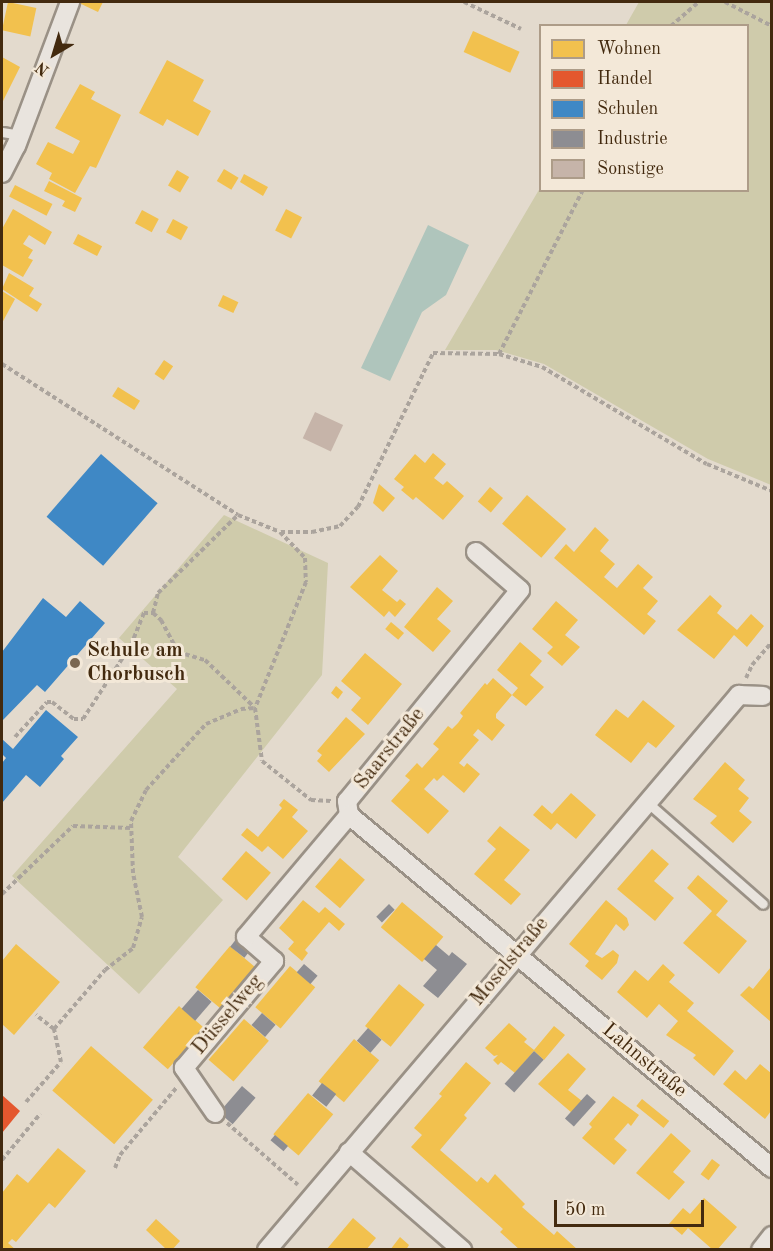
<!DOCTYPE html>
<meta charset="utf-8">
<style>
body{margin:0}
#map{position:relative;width:773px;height:1251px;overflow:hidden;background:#e3dacd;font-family:"Old Standard TT",serif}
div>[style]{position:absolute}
.green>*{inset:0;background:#cfcbab}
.water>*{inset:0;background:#afc5bc}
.homes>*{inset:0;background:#f2c14e;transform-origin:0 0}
.shops>*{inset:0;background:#e4572e}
.schools>*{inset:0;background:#3f88c5;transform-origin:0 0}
.industry>*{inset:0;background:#8d8d92;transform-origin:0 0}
.building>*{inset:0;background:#c6b4a9;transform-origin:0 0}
.path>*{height:4px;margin-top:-2px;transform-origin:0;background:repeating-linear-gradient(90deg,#aba49d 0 4.5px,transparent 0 7.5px)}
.roads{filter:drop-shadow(2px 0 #9a9186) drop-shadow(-2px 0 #9a9186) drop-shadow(0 2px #9a9186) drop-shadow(0 -2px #9a9186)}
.lane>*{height:9px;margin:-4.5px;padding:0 4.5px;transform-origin:4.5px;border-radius:4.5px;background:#e9e4de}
.street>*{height:18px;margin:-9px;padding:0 9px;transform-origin:9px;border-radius:9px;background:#e9e4de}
.dots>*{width:16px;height:16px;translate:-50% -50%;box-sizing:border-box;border:3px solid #f3e8d8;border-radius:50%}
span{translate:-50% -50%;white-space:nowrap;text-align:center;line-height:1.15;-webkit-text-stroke:6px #f3e8d8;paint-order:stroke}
.poi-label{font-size:21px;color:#432a0f;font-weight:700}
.left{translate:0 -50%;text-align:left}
.street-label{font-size:21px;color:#432a0f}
.frame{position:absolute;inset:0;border:3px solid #432a0f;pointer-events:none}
.legend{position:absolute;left:539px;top:24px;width:210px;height:168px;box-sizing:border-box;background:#f3e8d8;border:2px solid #ad9c88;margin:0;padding:8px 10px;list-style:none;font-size:18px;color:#432a0f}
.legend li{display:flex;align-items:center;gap:12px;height:30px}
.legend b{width:30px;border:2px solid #ad9c88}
.north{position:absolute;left:24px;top:24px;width:60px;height:60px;-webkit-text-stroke:4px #f3e8d8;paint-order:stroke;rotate:218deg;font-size:16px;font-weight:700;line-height:24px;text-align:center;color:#432a0f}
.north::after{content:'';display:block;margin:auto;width:21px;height:27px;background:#432a0f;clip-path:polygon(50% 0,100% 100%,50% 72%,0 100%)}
.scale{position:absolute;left:554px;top:1200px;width:150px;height:27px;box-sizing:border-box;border:3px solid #432a0f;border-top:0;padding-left:8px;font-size:18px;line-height:21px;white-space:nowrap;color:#432a0f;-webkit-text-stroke:4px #f3e8d8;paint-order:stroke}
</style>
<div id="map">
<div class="green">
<div style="clip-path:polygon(639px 2px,771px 2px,771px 485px,708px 459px,544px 364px,496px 350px,445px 350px,540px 188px,540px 190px,748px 190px,748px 26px,626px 25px)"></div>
<div style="clip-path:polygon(224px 515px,328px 563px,322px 675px,178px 857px,223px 900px,139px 994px,12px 876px,177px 689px,119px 638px)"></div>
</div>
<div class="water">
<div style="clip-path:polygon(428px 225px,469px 245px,446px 295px,422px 312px,390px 381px,361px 368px)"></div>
</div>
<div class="homes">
<div style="left:8px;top:2px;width:29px;height:29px;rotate:12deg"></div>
<div style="clip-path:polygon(77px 2px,103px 2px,98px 12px)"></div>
<div style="left:473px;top:31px;width:51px;height:23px;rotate:24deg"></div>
<div style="clip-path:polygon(2px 57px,20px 67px,2px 103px)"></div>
<div style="clip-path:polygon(167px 60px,204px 80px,193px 101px,211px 111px,198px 136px,167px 119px,163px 126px,139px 113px)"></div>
<div style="clip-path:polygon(80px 84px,95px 92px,91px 99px,121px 115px,96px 168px,90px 166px,75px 193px,49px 179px,52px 173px,36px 164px,48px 142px,73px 154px,80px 141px,55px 128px)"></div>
<div style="left:224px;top:169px;width:17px;height:14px;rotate:31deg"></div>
<div style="left:177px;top:170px;width:14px;height:18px;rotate:30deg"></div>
<div style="clip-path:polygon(244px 174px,268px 187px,263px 196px,240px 182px)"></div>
<div style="clip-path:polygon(49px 181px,82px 198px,75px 212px,62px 206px,65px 201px,44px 191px)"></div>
<div style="left:15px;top:185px;width:42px;height:13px;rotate:27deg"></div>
<div style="clip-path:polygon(13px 209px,52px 232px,45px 245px,29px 235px,23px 244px,33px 250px,28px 258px,33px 260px,23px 277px,2px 265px,2px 229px)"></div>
<div style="left:286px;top:209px;width:18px;height:24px;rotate:27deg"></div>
<div style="left:142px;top:210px;width:19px;height:15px;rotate:28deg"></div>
<div style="left:173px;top:219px;width:17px;height:15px;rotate:28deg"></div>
<div style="left:78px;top:234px;width:27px;height:11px;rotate:27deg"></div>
<div style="clip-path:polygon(9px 273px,34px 288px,29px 296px,42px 304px,37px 312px,2px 289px)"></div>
<div style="clip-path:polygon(2px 291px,15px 299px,2px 323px)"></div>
<div style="left:223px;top:295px;width:17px;height:12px;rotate:25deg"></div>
<div style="left:164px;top:360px;width:11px;height:17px;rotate:34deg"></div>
<div style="left:118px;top:387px;width:26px;height:11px;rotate:32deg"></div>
<div style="clip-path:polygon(433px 453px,446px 464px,434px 478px,443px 485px,447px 481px,464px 496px,443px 520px,416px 497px,413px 500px,401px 490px,404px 487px,394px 479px,415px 454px,425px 463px)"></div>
<div style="clip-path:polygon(379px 484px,395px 498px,383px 512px,373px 503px)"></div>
<div style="left:490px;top:487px;width:17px;height:19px;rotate:40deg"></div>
<div style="left:527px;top:495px;width:52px;height:38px;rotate:41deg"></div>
<div style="clip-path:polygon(595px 527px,609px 540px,600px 551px,615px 564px,604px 577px,617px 588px,638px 564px,653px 577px,643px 588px,658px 601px,647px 614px,656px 621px,644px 635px,554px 558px,566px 544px,574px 552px)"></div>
<div style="clip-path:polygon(380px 555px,398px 571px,382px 590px,397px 602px,400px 599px,406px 604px,395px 617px,389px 611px,384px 617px,350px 587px)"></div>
<div style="clip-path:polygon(437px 587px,453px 601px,437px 619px,451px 631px,433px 652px,404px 627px)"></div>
<div style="clip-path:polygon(710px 595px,722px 606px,717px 613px,737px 630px,751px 614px,764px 626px,747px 647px,734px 635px,714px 659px,677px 630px)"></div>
<div style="clip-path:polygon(556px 601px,578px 620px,565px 635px,580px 647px,562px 666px,547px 653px,553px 647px,532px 629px)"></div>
<div style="left:391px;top:622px;width:17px;height:9px;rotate:40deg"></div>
<div style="clip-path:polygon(520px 642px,542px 661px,530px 675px,544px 687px,526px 706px,512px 695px,496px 714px,496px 718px,505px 725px,492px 741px,478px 729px,473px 735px,479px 740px,459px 763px,464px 767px,467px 763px,480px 774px,464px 793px,443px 775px,437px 781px,434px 778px,424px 789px,449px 811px,428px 834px,391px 801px,410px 780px,405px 776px,417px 763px,422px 768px,439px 749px,433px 744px,448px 726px,452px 729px,458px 723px,463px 716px,460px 713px,485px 683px,487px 685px,493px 678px,512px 695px,518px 688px,497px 670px)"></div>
<div style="clip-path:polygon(365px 653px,402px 684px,368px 725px,351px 710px,361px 698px,341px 681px)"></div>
<div style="clip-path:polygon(336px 686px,343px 692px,338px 699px,331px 693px)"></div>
<div style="clip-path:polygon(643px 700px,675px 726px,656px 748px,648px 742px,631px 763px,595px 735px,616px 709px,628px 718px)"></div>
<div style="clip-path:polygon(346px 717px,365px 734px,329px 772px,317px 761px,322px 755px,317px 751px)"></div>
<div style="clip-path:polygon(725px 762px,745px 780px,738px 789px,749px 798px,739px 811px,752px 822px,733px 843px,710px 823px,717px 816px,693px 799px)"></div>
<div style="clip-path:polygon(571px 793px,596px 815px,576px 839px,557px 823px,551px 830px,533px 815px,542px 805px,552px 814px)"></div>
<div style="clip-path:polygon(284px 799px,298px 810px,292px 817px,308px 831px,283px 859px,268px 846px,262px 852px,241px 835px,247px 828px,258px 837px,282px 808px,279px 805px)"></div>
<div style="clip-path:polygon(500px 826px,530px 850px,504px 880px,521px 894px,511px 905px,474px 874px,496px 849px,487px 841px)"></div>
<div style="clip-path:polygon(652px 849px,669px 864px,654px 881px,674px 898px,655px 921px,617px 889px)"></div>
<div style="left:246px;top:851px;width:33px;height:37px;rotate:41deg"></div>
<div style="left:340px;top:858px;width:33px;height:38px;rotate:41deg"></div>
<div style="clip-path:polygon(698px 875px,728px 901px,716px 915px,747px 941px,719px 974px,683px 943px,712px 911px,687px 888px)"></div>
<div style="clip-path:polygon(303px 900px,319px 913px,325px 907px,345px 924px,339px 931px,329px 922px,305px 950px,308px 953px,302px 961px,288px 949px,294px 942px,279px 928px)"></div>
<div style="clip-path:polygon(606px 900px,627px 918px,629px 925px,624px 931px,616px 924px,595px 954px,602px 958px,613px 950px,619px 955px,617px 963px,602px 980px,585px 966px,589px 961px,569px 944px)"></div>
<div style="left:402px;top:902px;width:54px;height:33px;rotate:40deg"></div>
<div style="clip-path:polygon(16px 944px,60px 982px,14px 1035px,2px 1024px,2px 961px)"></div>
<div style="left:230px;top:946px;width:33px;height:54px;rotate:40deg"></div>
<div style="clip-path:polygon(663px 964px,675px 975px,669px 982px,694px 1003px,687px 1011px,734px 1051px,714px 1076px,693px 1058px,696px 1055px,666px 1035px,678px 1021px,659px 1004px,647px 1018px,617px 992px,635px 970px,648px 981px)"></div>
<div style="left:290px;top:966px;width:33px;height:54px;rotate:40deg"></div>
<div style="clip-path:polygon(771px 967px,771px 1022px,740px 995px,749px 986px,753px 989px)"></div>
<div style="left:399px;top:984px;width:33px;height:54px;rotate:39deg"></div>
<div style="left:179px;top:1006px;width:33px;height:55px;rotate:41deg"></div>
<div style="left:244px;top:1019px;width:33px;height:54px;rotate:41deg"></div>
<div style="clip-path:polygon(509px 1023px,527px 1039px,524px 1042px,534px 1050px,554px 1026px,565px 1035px,544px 1060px,534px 1051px,515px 1073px,501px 1062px,498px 1065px,493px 1060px,498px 1055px,494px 1056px,485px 1048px)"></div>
<div style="left:354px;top:1039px;width:33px;height:55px;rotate:40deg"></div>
<div style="left:91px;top:1046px;width:82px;height:59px;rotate:41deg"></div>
<div style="clip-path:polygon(568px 1053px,586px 1069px,568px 1090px,582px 1101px,572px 1113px,538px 1084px)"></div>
<div style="clip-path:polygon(466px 1062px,491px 1083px,464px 1115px,467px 1118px,440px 1150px,477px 1182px,481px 1177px,488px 1183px,495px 1174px,525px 1204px,522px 1207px,554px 1235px,557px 1231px,578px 1250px,520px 1250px,500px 1232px,503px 1229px,411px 1147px,422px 1135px,414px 1128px,442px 1096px,439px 1094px)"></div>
<div style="clip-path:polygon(760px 1064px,771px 1073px,771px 1111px,765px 1119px,723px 1084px,735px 1070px,746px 1080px)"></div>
<div style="left:308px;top:1093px;width:33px;height:54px;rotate:40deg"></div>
<div style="clip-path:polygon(613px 1096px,639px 1115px,631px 1126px,628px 1123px,614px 1139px,627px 1150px,614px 1165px,582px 1138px,592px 1127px,589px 1124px)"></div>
<div style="left:642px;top:1099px;width:35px;height:9px;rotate:39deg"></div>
<div style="clip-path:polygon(671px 1133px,691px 1151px,673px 1172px,685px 1182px,669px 1200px,636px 1173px)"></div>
<div style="clip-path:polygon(58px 1148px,86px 1171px,55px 1208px,49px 1203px,16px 1242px,12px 1239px,8px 1243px,16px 1250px,2px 1250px,2px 1193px,17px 1174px,28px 1183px)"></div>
<div style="left:712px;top:1159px;width:10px;height:19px;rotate:37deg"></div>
<div style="clip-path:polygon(704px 1198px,737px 1227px,717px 1250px,713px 1250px,688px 1228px,682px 1235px,669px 1224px,683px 1208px,690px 1214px)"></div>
<div style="clip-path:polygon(353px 1218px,376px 1238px,366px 1250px,326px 1250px)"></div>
<div style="clip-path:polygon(156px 1219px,180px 1241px,172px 1250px,167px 1250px,146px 1230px)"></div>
<div style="clip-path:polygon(400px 1237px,409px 1245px,406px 1250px,390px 1250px)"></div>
</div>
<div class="shops">
<div style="clip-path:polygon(2px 1095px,20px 1111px,2px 1133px)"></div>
</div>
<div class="schools">
<div style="left:101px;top:454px;width:75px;height:83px;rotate:41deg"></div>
<div style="clip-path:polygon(43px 598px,66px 617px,80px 601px,105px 623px,45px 692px,37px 685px,2px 721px,2px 652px)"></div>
<div style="clip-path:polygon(46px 710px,78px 737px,61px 756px,64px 759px,40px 787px,26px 775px,2px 803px,2px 763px,6px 758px,2px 754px,2px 739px,13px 749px)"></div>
</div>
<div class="industry">
<div style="left:389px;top:904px;width:8px;height:18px;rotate:45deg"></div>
<div style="left:237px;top:938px;width:18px;height:11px;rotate:38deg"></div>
<div style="clip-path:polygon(436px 945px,449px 956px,452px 952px,467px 964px,438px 998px,423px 986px,437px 970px,424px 959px)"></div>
<div style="left:304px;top:964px;width:18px;height:11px;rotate:41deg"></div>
<div style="left:198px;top:990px;width:18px;height:25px;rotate:41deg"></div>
<div style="left:262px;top:1013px;width:18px;height:16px;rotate:41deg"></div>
<div style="left:368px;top:1028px;width:18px;height:17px;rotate:41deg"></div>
<div style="left:534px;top:1051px;width:13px;height:44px;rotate:42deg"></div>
<div style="left:322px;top:1083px;width:18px;height:16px;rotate:38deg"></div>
<div style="left:242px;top:1086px;width:18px;height:35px;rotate:41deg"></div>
<div style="left:587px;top:1094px;width:12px;height:33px;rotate:42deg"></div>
<div style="left:275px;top:1135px;width:17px;height:7px;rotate:40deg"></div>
</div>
<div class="building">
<div style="left:315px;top:412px;width:31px;height:29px;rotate:25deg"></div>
</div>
<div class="path">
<div style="left:464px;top:2px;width:63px;rotate:25.3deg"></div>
<div style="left:725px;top:2px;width:53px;rotate:27.1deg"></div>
<div style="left:671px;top:26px;width:37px;rotate:-41deg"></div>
<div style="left:499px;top:354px;width:184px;rotate:-62.9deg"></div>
<div style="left:2px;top:364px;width:280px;rotate:32.6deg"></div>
<div style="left:238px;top:515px;width:45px;rotate:22deg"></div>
<div style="left:280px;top:532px;width:36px;rotate:46deg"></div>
<div style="left:305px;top:558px;width:24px;rotate:88deg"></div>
<div style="left:306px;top:582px;width:136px;rotate:112deg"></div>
<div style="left:255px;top:708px;width:53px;rotate:82.5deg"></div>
<div style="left:262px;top:761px;width:63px;rotate:38.5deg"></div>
<div style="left:311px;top:800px;width:20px;rotate:3deg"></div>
<div style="left:281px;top:532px;width:31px"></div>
<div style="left:312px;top:532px;width:29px;rotate:-12deg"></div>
<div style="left:340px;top:526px;width:26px;rotate:-47deg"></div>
<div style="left:358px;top:507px;width:171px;rotate:-64deg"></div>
<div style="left:433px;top:353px;width:66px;rotate:0.9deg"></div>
<div style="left:499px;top:354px;width:45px;rotate:16.8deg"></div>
<div style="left:542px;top:367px;width:191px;rotate:30.5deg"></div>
<div style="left:707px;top:464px;width:70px;rotate:22.6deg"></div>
<div style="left:153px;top:613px;width:11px;rotate:41deg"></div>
<div style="left:161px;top:620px;width:36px;rotate:62deg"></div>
<div style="left:178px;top:652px;width:28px;rotate:17deg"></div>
<div style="left:205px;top:660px;width:68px;rotate:43.8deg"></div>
<div style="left:746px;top:678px;width:14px;rotate:-65deg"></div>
<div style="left:752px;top:665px;width:30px;rotate:-49deg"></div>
<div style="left:15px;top:737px;width:47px;rotate:-47.6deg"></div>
<div style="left:47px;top:702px;width:5px"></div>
<div style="left:52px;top:702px;width:28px;rotate:38deg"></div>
<div style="left:74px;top:719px;width:9px"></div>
<div style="left:83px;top:719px;width:88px;rotate:-57deg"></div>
<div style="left:131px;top:645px;width:35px;rotate:-68deg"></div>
<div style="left:144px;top:613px;width:9px"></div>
<div style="left:153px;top:613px;width:21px;rotate:-76deg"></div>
<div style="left:158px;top:593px;width:112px;rotate:-44.3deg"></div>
<div style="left:2px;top:894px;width:98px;rotate:-43.8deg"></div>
<div style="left:73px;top:826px;width:58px;rotate:2deg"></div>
<div style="left:54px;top:1029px;width:78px;rotate:-49.2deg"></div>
<div style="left:105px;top:970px;width:36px;rotate:-38deg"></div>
<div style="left:133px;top:948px;width:32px;rotate:-74deg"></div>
<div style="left:142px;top:917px;width:45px;rotate:-101.6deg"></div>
<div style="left:133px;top:873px;width:52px;rotate:-92.2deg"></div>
<div style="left:131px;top:821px;width:34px;rotate:-64deg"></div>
<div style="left:146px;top:790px;width:89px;rotate:-47.7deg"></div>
<div style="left:206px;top:724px;width:38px;rotate:-23deg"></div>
<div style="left:241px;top:709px;width:14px;rotate:-4deg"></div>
<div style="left:26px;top:1102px;width:53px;rotate:-48.8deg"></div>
<div style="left:61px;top:1062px;width:34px;rotate:-102deg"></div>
<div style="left:54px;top:1029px;width:23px;rotate:-142deg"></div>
<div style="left:227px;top:1123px;width:94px;rotate:41.1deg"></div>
<div style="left:2px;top:1160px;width:60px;rotate:-50.4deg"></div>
<div style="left:115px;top:1168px;width:14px;rotate:-69deg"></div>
<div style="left:120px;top:1155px;width:89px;rotate:-50deg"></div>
</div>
<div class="roads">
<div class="lane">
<div style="left:2px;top:132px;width:19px;rotate:9deg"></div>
<div style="left:647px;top:802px;width:154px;rotate:41.3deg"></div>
</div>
<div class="street">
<div style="left:2px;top:173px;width:30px;rotate:-63deg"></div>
<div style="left:16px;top:146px;width:154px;rotate:-69.4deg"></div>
<div style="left:476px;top:552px;width:58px;rotate:40.8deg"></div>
<div style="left:520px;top:590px;width:273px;rotate:129.3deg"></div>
<div style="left:347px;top:801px;width:14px;rotate:82deg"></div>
<div style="left:349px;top:815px;width:551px;rotate:39.85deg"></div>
<div style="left:215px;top:1113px;width:55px;rotate:-124.6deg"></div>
<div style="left:184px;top:1068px;width:140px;rotate:-49.9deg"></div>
<div style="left:274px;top:961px;width:37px;rotate:-139deg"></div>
<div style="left:246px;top:937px;width:160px;rotate:-49.8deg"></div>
<div style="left:349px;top:1152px;width:150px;rotate:40.9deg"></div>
<div style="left:267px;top:1250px;width:729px;rotate:-49.62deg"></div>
<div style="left:739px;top:695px;width:24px;rotate:2deg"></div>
<div style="left:761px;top:1250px;width:18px;rotate:-52deg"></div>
</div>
</div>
<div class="dots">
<div style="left:75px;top:663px;background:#7b6852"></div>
</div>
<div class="poi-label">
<span class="left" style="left:87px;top:663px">Schule am<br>Chorbusch</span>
</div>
<div class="street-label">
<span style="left:390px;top:749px;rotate:-51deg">Saarstraße</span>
<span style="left:510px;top:962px;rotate:-50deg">Moselstraße</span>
<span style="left:228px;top:1015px;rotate:-50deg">Düsselweg</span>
<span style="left:644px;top:1061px;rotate:40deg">Lahnstraße</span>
</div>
<div class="frame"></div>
<ul class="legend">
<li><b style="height:16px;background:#f2c14e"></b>Wohnen</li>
<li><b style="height:16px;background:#e4572e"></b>Handel</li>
<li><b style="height:16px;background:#3f88c5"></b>Schulen</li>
<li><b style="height:16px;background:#8d8d92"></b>Industrie</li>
<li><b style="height:16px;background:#c6b4a9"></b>Sonstige</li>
</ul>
<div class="north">N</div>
<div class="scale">50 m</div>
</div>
